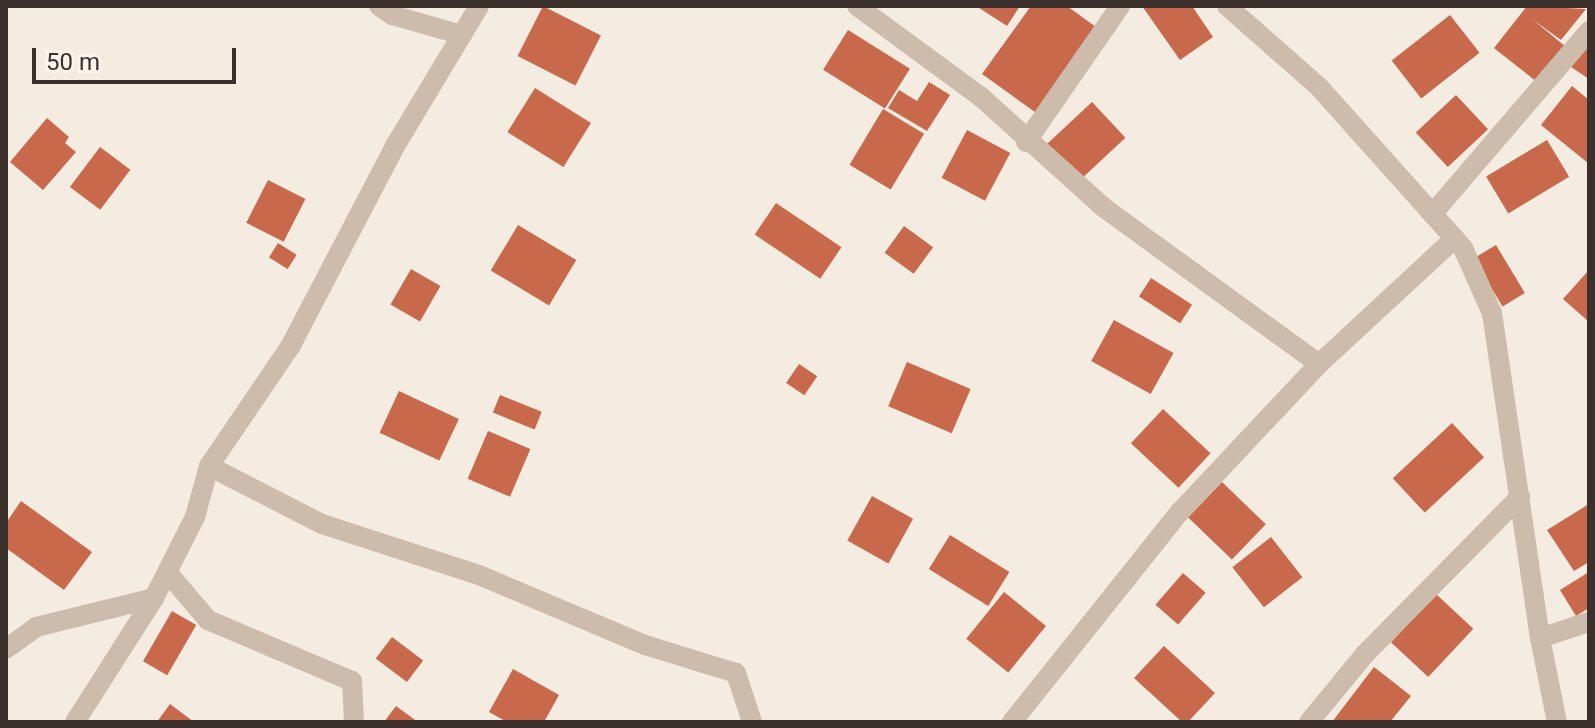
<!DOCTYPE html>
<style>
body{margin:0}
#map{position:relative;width:1595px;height:728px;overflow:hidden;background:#f4ebe1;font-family:Roboto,sans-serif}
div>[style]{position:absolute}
.building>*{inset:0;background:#c8694b;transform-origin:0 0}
.minor>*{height:20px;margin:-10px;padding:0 10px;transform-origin:10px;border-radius:10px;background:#cdbbac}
span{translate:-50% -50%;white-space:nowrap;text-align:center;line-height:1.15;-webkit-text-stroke:6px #fbf5ee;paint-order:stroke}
.frame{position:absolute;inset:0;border:8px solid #3b302b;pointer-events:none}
.scale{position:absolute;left:32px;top:48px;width:204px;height:36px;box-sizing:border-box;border:4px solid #3b302b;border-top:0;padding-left:10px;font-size:24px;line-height:28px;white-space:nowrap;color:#3b302b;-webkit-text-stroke:6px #fbf5ee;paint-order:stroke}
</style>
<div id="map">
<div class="building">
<div style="left:543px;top:6px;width:65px;height:56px;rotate:27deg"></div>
<div style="clip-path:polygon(976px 6px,1020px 6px,1007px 26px)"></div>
<div style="clip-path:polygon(1031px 6px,1067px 6px,1096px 27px,1035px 112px,982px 74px)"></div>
<div style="clip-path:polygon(1142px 6px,1192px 6px,1213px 37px,1180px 60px)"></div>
<div style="clip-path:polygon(1527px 6px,1586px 9px,1561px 40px,1532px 19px,1566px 47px,1537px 82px,1494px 48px)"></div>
<div style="left:1450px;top:15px;width:48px;height:74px;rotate:52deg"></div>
<div style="left:848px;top:30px;width:73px;height:47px;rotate:32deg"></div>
<div style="clip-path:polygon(1589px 40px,1589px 79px,1571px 67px)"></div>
<div style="clip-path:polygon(929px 82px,950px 95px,927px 131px,888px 108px,899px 90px,917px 101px)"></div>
<div style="clip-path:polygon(1572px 86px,1589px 100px,1588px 163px,1541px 125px)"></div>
<div style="left:535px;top:88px;width:66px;height:52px;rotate:32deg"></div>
<div style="left:1456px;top:95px;width:47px;height:55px;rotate:47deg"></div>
<div style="left:1092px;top:102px;width:49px;height:63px;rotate:47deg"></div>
<div style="left:883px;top:109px;width:48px;height:65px;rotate:31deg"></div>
<div style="clip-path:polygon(47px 118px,69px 137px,65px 143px,76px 152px,43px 190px,10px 162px)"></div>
<div style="left:967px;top:130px;width:49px;height:54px;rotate:28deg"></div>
<div style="left:1547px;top:140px;width:43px;height:71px;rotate:59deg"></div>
<div style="left:100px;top:147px;width:38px;height:50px;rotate:37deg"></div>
<div style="left:268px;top:180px;width:42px;height:48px;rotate:27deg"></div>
<div style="left:776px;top:203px;width:79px;height:38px;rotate:34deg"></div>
<div style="left:518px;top:225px;width:68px;height:53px;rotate:31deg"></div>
<div style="left:904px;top:226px;width:36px;height:33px;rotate:36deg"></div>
<div style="left:278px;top:243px;width:22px;height:17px;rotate:32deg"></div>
<div style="left:1496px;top:245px;width:56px;height:26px;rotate:59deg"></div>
<div style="left:411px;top:269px;width:34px;height:41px;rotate:30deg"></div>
<div style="clip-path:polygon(1589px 270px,1589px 322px,1563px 299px)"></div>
<div style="left:1151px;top:278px;width:49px;height:22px;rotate:33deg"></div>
<div style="left:1114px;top:320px;width:68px;height:47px;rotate:29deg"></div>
<div style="left:907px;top:362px;width:69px;height:48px;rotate:23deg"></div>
<div style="left:799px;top:364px;width:22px;height:23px;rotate:34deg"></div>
<div style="left:399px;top:391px;width:66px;height:46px;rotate:25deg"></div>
<div style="left:500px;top:395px;width:45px;height:19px;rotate:22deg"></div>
<div style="left:1163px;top:409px;width:65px;height:47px;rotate:43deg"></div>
<div style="left:1452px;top:423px;width:47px;height:81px;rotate:47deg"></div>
<div style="left:488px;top:431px;width:46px;height:52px;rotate:23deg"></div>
<div style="left:1222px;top:482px;width:61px;height:49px;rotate:44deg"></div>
<div style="left:872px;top:496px;width:47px;height:51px;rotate:29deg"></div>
<div style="clip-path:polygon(21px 501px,92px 552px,64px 590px,6px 548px,6px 523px)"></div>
<div style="clip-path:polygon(1589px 504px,1589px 562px,1574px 571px,1547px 530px)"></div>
<div style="left:950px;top:535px;width:70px;height:40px;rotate:32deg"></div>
<div style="left:1271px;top:537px;width:51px;height:49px;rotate:52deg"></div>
<div style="clip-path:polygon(1589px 572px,1589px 608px,1576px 616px,1560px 590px)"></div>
<div style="left:1183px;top:573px;width:30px;height:42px;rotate:41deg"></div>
<div style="left:1004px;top:592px;width:54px;height:60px;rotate:39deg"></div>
<div style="left:1436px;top:594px;width:51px;height:66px;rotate:43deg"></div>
<div style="left:172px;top:611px;width:28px;height:58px;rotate:30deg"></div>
<div style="left:392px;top:637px;width:39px;height:27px;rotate:37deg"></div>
<div style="clip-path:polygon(1164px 646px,1215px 693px,1188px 722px,1182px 722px,1134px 678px)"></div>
<div style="clip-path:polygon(1374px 667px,1411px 696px,1390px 722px,1332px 722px)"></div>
<div style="clip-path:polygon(513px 669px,559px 695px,544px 722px,507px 722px,489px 712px)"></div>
<div style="clip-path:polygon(170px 704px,194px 722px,157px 722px)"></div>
<div style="clip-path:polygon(396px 706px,418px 722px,384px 722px)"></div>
</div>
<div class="minor">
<div style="left:379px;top:6px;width:16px;rotate:35deg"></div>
<div style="left:392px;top:15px;width:73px;rotate:15.9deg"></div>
<div style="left:857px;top:6px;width:154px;rotate:36.3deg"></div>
<div style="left:981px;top:97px;width:164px;rotate:42deg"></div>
<div style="left:1103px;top:207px;width:267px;rotate:36deg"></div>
<div style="left:1227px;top:6px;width:123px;rotate:41.4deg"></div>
<div style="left:1319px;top:87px;width:216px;rotate:48.2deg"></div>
<div style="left:1463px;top:248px;width:71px;rotate:66deg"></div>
<div style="left:1492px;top:313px;width:329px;rotate:81.6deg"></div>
<div style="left:1540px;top:638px;width:86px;rotate:78.6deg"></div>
<div style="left:1026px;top:142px;width:165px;rotate:-55.3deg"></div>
<div style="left:1434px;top:212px;width:238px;rotate:-49.4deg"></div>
<div style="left:209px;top:466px;width:127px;rotate:27.2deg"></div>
<div style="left:322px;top:524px;width:165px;rotate:18deg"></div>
<div style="left:479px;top:575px;width:180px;rotate:22.9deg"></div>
<div style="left:645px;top:645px;width:95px;rotate:17.1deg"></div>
<div style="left:736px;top:673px;width:52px;rotate:71.9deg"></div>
<div style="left:168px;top:573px;width:62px;rotate:49.6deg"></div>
<div style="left:208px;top:620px;width:156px;rotate:23deg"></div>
<div style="left:352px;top:681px;width:41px;rotate:87.2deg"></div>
<div style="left:1540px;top:638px;width:52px;rotate:-18.1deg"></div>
<div style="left:6px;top:649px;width:37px;rotate:-36deg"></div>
<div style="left:36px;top:627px;width:122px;rotate:-13.8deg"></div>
<div style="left:75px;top:722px;width:147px;rotate:-57.5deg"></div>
<div style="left:154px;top:598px;width:91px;rotate:-63.2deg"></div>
<div style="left:195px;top:517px;width:53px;rotate:-74.6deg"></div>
<div style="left:209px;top:466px;width:144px;rotate:-55.8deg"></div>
<div style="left:290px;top:347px;width:227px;rotate:-62.4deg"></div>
<div style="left:395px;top:146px;width:163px;rotate:-59deg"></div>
<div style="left:1012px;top:722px;width:268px;rotate:-51.4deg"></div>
<div style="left:1179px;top:513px;width:204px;rotate:-46.8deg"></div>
<div style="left:1319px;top:364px;width:185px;rotate:-42.8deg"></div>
<div style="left:1309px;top:722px;width:88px;rotate:-50.5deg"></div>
<div style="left:1365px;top:654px;width:221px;rotate:-45.4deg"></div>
</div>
<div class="frame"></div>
<div class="scale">50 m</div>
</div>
